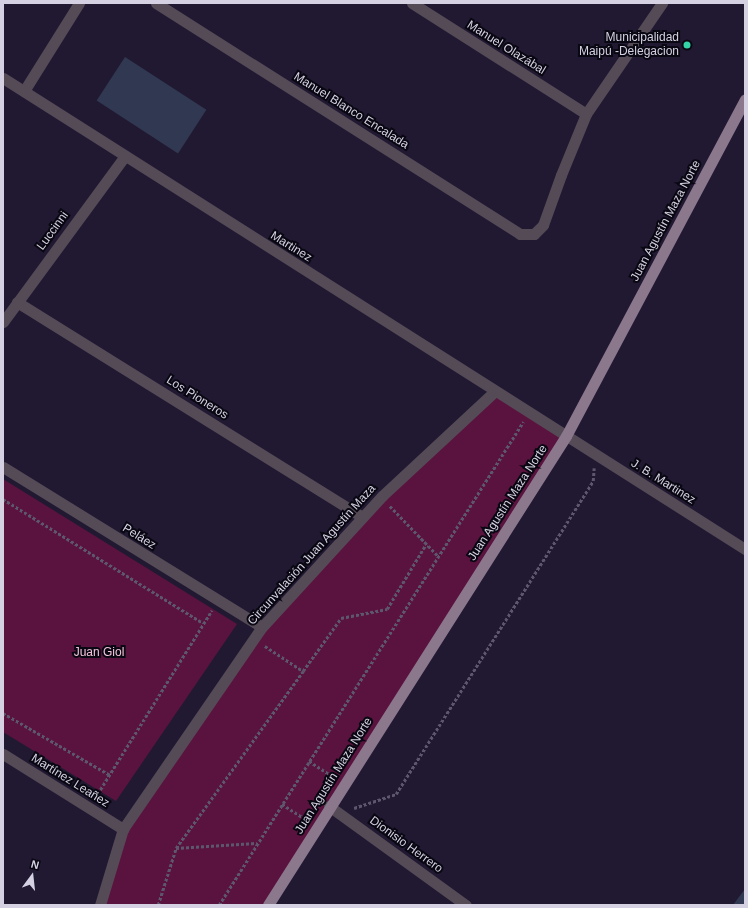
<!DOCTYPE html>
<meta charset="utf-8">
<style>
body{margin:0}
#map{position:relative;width:748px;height:908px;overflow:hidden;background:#211932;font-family:Arial,sans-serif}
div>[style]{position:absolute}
.green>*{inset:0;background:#5a133f}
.building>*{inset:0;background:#313852;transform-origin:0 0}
.path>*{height:2.5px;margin-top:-1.25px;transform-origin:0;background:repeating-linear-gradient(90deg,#5d576d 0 3px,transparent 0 5px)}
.minor>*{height:11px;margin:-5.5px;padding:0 5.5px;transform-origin:5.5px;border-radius:5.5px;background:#554b56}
.tertiary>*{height:11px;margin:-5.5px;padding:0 5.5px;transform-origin:5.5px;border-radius:5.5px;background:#554b56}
.primary>*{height:11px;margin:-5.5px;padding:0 5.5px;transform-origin:5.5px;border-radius:5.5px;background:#8b788d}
.dots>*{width:11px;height:11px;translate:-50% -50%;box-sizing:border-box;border:2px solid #090711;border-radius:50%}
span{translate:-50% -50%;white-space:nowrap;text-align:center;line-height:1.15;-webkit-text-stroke:4px #090711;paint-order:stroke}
.poi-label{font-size:12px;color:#d5d1e2}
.right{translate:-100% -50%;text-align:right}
.street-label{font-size:12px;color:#d5d1e2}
.park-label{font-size:12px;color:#f2c3da}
.frame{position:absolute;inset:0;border:4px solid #d5d1e2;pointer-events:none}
.north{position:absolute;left:12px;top:856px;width:40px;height:40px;-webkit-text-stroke:3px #090711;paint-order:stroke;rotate:15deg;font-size:11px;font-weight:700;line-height:16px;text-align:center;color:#d5d1e2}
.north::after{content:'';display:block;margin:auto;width:14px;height:18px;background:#d5d1e2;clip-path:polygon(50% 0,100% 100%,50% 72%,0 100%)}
</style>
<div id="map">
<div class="green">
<div style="clip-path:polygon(494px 392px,566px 436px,268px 905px,100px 905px,123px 829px,254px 639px,382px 496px)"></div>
<div style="clip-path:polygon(3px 479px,237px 624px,116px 801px,3px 732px)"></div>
</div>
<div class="building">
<div style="left:125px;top:57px;width:97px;height:52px;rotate:33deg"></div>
<div style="clip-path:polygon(745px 889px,745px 905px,733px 905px)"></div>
</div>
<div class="path">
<div style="left:3px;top:499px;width:235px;rotate:31.8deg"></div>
<div style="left:390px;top:506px;width:71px;rotate:46.1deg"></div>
<div style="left:265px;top:646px;width:45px;rotate:33.3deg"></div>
<div style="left:303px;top:671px;width:65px;rotate:-54.4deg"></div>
<div style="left:341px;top:618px;width:47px;rotate:-11.1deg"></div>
<div style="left:387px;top:609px;width:76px;rotate:-59deg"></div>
<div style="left:3px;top:713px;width:124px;rotate:30.1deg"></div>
<div style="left:309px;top:761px;width:30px;rotate:33deg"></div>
<div style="left:95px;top:798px;width:221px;rotate:-58.1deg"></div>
<div style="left:282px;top:804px;width:30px;rotate:33deg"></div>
<div style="left:354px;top:808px;width:44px;rotate:-18.4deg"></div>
<div style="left:396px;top:794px;width:370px;rotate:-57.8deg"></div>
<div style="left:593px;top:481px;width:13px;rotate:-86deg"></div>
<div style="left:176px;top:848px;width:81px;rotate:-3.5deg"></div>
<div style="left:158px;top:905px;width:60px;rotate:-72.5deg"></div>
<div style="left:176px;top:848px;width:218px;rotate:-54.3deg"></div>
<div style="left:219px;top:905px;width:571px;rotate:-57.81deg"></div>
</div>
<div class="minor">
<div style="left:156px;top:3px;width:431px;rotate:32.4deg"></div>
<div style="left:520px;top:234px;width:14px"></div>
<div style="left:534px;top:234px;width:13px;rotate:-45deg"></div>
<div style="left:543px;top:225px;width:53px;rotate:-70.2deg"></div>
<div style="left:561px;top:175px;width:66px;rotate:-67.7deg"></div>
<div style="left:586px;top:114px;width:135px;rotate:-55.6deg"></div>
<div style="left:412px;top:3px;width:206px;rotate:32.5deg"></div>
<div style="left:24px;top:91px;width:104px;rotate:-58deg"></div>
<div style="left:17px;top:302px;width:407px;rotate:31.9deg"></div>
<div style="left:3px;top:322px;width:205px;rotate:-53.7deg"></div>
<div style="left:3px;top:467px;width:304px;rotate:31.7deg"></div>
<div style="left:3px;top:754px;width:142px;rotate:32deg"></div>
<div style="left:329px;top:806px;width:169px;rotate:35.9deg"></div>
<div style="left:100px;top:905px;width:79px;rotate:-73.2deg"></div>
<div style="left:123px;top:829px;width:245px;rotate:-55.5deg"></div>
<div style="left:262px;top:627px;width:178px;rotate:-47.5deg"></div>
<div style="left:382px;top:496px;width:153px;rotate:-42.9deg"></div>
</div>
<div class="tertiary">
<div style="left:3px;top:78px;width:879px;rotate:32.41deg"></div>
</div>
<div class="primary">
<div style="left:268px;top:905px;width:556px;rotate:-57.57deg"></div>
<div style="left:566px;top:436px;width:381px;rotate:-62deg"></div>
</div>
<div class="dots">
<div style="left:687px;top:45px;background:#33d4a8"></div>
</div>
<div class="poi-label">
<span class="right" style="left:679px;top:45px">Municipalidad<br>Maipú -Delegacion</span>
</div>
<div class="street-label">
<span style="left:506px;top:48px;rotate:32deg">Manuel Olazábal</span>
<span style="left:351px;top:111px;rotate:32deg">Manuel Blanco Encalada</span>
<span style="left:666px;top:221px;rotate:-62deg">Juan Agustín Maza Norte</span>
<span style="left:53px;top:231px;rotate:-54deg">Luccinni</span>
<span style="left:291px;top:247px;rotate:32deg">Martinez</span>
<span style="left:197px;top:398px;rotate:32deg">Los Pioneros</span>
<span style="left:663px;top:482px;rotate:32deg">J. B. Martinez</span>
<span style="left:508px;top:503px;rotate:-57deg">Juan Agustín Maza Norte</span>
<span style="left:139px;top:537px;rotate:32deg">Peláez</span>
<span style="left:312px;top:555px;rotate:-48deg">Circunvalación Juan Agustín Maza</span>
<span style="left:334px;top:776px;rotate:-58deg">Juan Agustín Maza Norte</span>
<span style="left:70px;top:781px;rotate:32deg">Martínez Leañez</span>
<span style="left:406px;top:845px;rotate:36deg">Dionisio Herrero</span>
</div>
<div class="park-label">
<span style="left:99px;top:653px">Juan Giol</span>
</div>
<div class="frame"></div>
<div class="north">N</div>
</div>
